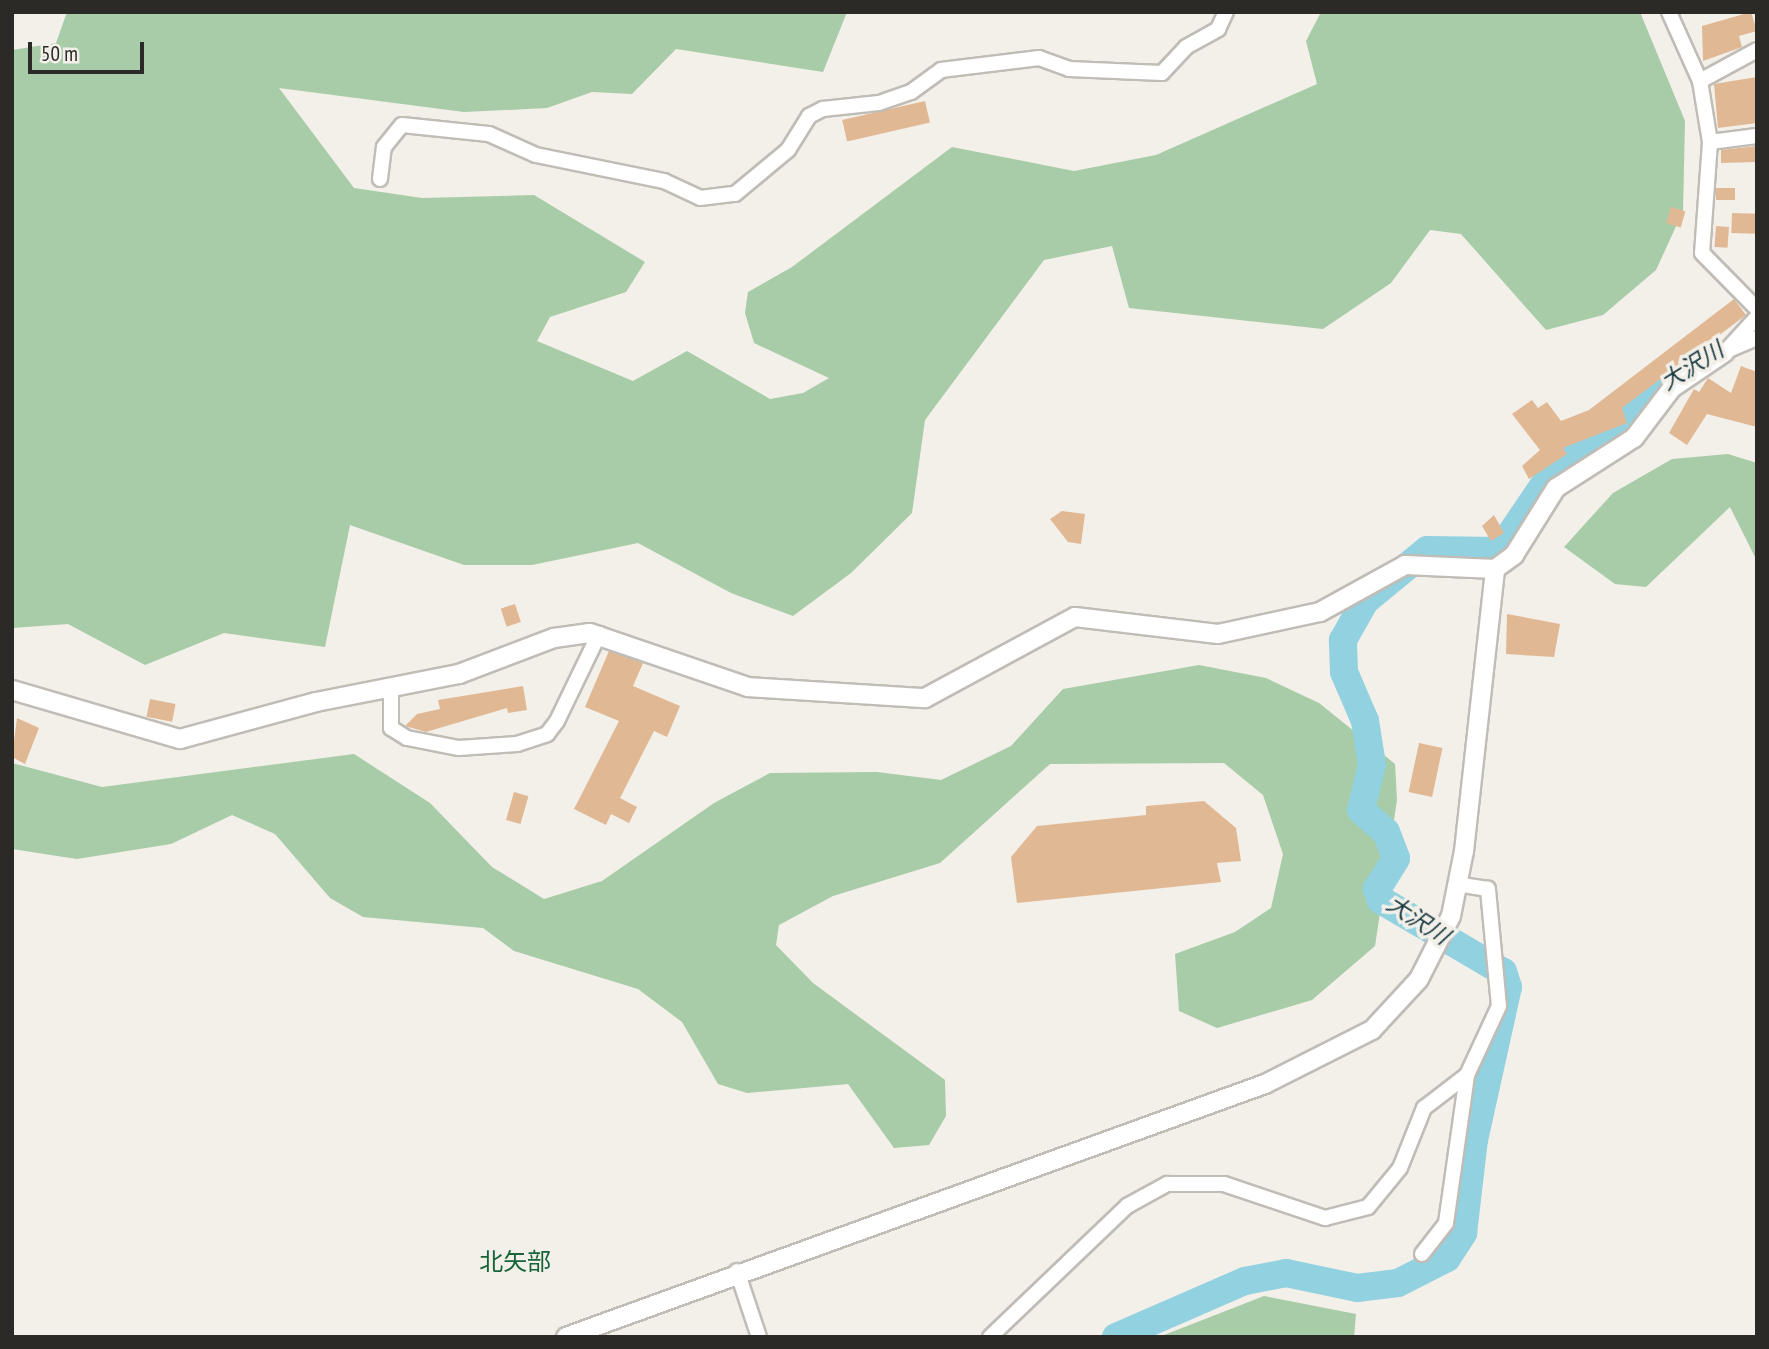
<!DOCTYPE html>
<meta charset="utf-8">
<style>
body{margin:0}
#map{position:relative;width:1769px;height:1349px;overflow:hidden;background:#f3efe9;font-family:"PT Sans Narrow","Noto Sans JP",sans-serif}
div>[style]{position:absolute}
.green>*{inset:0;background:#a7cca7}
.river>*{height:28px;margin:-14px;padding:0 14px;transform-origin:14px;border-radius:14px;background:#91d1e0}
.building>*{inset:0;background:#e1b894;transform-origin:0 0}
.roads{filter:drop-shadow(2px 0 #c0bcb6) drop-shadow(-2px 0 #c0bcb6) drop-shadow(0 2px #c0bcb6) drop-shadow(0 -2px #c0bcb6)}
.minor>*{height:14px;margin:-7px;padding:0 7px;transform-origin:7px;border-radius:7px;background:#fff}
.tertiary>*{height:18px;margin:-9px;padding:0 9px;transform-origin:9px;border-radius:9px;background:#fff}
span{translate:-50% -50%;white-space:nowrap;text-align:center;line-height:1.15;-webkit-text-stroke:7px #f3efe9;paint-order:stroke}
.water-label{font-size:23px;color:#193940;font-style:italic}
.quarter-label{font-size:24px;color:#17643a}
.frame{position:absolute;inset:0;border:14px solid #2b2a27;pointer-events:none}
.scale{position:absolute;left:28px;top:42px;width:116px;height:32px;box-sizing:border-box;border:4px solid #2b2a27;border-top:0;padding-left:9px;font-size:21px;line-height:24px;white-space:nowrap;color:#2b2a27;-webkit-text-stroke:5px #f3efe9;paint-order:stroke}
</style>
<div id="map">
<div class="green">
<div style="clip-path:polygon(67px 12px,847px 12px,823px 72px,676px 49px,632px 94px,592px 92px,547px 108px,464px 112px,279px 88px,354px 188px,422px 198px,534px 195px,645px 262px,626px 292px,550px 317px,537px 341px,633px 381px,687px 351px,770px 399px,803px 393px,829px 378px,754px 343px,745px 313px,748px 292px,792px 267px,952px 147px,1074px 171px,1156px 155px,1317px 84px,1306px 41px,1321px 12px,1640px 12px,1685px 121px,1683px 211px,1656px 270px,1603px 315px,1546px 330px,1461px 234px,1430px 230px,1391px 283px,1323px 329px,1129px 308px,1112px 246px,1044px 260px,925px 420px,912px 513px,851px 573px,793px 616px,731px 593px,638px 543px,532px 565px,464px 565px,350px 525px,325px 647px,224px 633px,145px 665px,68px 624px,12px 628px,12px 50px,56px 43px)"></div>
<div style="clip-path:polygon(1728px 454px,1757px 463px,1757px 561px,1730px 507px,1646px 587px,1615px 584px,1564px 547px,1613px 493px,1672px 459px)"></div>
<div style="clip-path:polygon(1199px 665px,1266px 678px,1319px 703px,1395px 764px,1397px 800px,1375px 946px,1312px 1000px,1217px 1028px,1179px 1011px,1175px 954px,1235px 932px,1271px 908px,1283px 854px,1263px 795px,1224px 763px,1050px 764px,940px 863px,833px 896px,779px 925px,776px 945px,813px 983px,945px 1080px,946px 1116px,929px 1145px,894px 1148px,848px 1084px,747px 1093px,718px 1084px,682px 1022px,638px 989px,514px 951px,483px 928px,363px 917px,330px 898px,275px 834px,232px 815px,171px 844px,77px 859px,12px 849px,12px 763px,102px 787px,354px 754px,430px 803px,492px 867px,544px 899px,602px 881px,714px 803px,770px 773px,877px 772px,941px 780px,1011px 746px,1063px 689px)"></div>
<div style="clip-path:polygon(1264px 1296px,1356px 1314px,1354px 1337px,1159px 1337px)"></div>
</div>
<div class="river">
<div style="left:1116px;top:1337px;width:141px;rotate:-23.5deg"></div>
<div style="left:1245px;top:1281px;width:42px;rotate:-11deg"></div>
<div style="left:1286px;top:1273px;width:73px;rotate:11.9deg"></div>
<div style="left:1357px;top:1288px;width:41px;rotate:-7deg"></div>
<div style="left:1398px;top:1283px;width:55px;rotate:-27deg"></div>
<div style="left:1447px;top:1258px;width:30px;rotate:-57deg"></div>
<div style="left:1463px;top:1233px;width:94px;rotate:-83.3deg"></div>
<div style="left:1474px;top:1140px;width:157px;rotate:-77.5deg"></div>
<div style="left:1508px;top:987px;width:16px;rotate:-108deg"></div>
<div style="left:1503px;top:972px;width:142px;rotate:-149.5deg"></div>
<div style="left:1381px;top:900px;width:12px;rotate:-110deg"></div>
<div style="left:1377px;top:889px;width:36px;rotate:-58deg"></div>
<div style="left:1396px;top:858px;width:28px;rotate:-111deg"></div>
<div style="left:1386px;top:832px;width:33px;rotate:-139deg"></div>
<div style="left:1361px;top:810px;width:46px;rotate:-76.3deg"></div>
<div style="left:1372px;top:765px;width:45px;rotate:-99deg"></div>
<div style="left:1365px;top:721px;width:53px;rotate:-113.2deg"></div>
<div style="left:1344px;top:672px;width:32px;rotate:-92deg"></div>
<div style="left:1343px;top:640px;width:45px;rotate:-60.6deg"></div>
<div style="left:1365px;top:601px;width:80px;rotate:-39.4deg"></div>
<div style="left:1427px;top:550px;width:72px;rotate:0.8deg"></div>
<div style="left:1499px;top:551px;width:102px;rotate:-55.8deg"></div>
<div style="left:1556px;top:467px;width:74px;rotate:-29deg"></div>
<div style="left:1621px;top:431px;width:55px;rotate:-50.9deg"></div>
<div style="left:1656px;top:388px;width:51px;rotate:-32.1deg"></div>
</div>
<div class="building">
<div style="clip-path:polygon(1751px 12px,1757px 31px,1739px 36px,1742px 47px,1703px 61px,1702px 26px)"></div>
<div style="clip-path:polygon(1757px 77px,1757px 123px,1718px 128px,1714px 84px)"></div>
<div style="left:925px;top:101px;width:22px;height:85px;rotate:77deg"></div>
<div style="clip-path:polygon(1757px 146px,1757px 162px,1721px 163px,1721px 150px)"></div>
<div style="left:1716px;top:188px;width:19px;height:12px"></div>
<div style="left:1671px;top:207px;width:15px;height:17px;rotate:16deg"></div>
<div style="left:1732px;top:213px;width:25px;height:20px;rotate:2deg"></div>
<div style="left:1716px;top:226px;width:13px;height:21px;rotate:4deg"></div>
<div style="clip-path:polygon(1734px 299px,1746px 315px,1622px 408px,1627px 423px,1563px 448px,1567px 454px,1529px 479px,1522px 466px,1540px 450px,1512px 414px,1532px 400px,1538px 408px,1547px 402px,1561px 421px,1589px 410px)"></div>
<div style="clip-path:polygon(1741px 366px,1757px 372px,1757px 427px,1707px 414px,1687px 445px,1669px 433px,1694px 389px,1699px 392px,1708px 378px,1731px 393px)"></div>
<div style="clip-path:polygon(1062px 511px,1085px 514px,1081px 544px,1068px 542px,1050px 519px)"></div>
<div style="clip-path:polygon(1494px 515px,1504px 533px,1491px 541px,1482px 526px)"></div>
<div style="left:515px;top:604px;width:19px;height:15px;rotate:72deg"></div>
<div style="clip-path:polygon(1507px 614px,1560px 624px,1554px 657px,1506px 654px)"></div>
<div style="clip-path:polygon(609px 651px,643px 663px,633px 686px,680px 706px,667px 737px,654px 731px,620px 798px,637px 807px,629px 823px,611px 814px,606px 825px,574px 809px,619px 721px,585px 707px)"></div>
<div style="clip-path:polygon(523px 686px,527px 710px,508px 713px,507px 708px,426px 732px,405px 726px,417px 714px,440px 709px,438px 700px)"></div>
<div style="left:150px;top:699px;width:26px;height:18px;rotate:11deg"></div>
<div style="clip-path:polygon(17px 718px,39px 728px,25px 764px,12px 757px)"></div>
<div style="left:1419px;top:743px;width:24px;height:50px;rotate:12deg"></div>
<div style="left:514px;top:792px;width:15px;height:29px;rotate:16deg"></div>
<div style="clip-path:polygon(1204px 801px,1236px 828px,1241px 861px,1217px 863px,1221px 882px,1017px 903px,1011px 857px,1037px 826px,1146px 815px,1146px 806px)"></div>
</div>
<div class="roads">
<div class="minor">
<div style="left:1669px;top:12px;width:76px;rotate:65.8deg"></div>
<div style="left:1700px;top:81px;width:62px;rotate:80.7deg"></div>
<div style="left:1710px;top:142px;width:111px;rotate:94.1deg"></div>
<div style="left:1702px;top:253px;width:78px;rotate:45.5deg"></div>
<div style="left:1700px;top:81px;width:65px;rotate:-28.5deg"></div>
<div style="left:1710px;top:142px;width:47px;rotate:-7.3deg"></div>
<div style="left:380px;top:179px;width:32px;rotate:-83deg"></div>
<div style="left:384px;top:147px;width:28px;rotate:-51deg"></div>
<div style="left:402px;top:125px;width:87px;rotate:5.9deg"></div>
<div style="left:489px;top:134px;width:51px;rotate:24.1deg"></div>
<div style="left:536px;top:155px;width:131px;rotate:11.5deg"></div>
<div style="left:664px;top:181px;width:40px;rotate:25deg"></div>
<div style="left:700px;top:198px;width:35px;rotate:-7deg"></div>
<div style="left:735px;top:194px;width:69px;rotate:-39.7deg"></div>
<div style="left:788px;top:150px;width:40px;rotate:-58deg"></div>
<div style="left:809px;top:116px;width:16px;rotate:-27deg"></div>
<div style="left:823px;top:109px;width:56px;rotate:-6.1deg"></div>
<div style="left:879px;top:103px;width:34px;rotate:-19deg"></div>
<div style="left:911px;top:92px;width:37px;rotate:-36deg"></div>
<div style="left:941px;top:70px;width:99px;rotate:-7deg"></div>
<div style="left:1039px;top:58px;width:32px;rotate:20deg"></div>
<div style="left:1069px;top:69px;width:93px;rotate:2.5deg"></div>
<div style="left:1162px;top:73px;width:35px;rotate:-47deg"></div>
<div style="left:1186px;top:47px;width:37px;rotate:-29deg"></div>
<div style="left:1218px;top:29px;width:19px;rotate:-65deg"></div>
<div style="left:1726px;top:351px;width:34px;rotate:-23deg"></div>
<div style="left:1725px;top:352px;width:47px;rotate:-47.6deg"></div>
<div style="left:391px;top:688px;width:40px;rotate:90deg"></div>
<div style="left:391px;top:728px;width:19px;rotate:32deg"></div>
<div style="left:407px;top:738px;width:53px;rotate:10.9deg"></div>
<div style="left:459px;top:748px;width:58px;rotate:-3.9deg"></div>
<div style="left:517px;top:744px;width:32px;rotate:-18deg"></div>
<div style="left:547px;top:734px;width:16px;rotate:-52deg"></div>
<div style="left:557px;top:721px;width:97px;rotate:-64.2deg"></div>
<div style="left:1422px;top:1254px;width:39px;rotate:-52deg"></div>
<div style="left:1446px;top:1223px;width:149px;rotate:-81.9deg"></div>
<div style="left:1467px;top:1075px;width:76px;rotate:-65.1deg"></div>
<div style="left:1499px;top:1006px;width:118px;rotate:-95.4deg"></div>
<div style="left:1488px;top:889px;width:30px;rotate:-171deg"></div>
<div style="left:737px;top:1271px;width:70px;rotate:71.6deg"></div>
<div style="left:990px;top:1337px;width:190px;rotate:-43.7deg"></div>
<div style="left:1127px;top:1206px;width:46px;rotate:-28.8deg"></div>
<div style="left:1167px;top:1184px;width:57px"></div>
<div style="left:1224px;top:1184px;width:107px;rotate:18.6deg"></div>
<div style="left:1325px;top:1218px;width:44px;rotate:-14.3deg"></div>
<div style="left:1368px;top:1207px;width:50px;rotate:-50.6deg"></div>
<div style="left:1400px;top:1168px;width:65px;rotate:-68.2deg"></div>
<div style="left:1424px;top:1108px;width:54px;rotate:-37.5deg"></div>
</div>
<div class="tertiary">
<div style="left:12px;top:690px;width:175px;rotate:16.3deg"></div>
<div style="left:180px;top:739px;width:141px;rotate:-15.2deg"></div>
<div style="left:316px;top:702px;width:146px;rotate:-11.1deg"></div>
<div style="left:459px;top:674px;width:102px;rotate:-20.8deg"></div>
<div style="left:554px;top:638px;width:36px;rotate:-8deg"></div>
<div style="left:590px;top:633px;width:167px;rotate:18.9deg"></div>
<div style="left:748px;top:687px;width:177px;rotate:3.6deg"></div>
<div style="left:925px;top:698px;width:170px;rotate:-28.4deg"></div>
<div style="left:1075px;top:617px;width:144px;rotate:6.8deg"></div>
<div style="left:1218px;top:634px;width:104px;rotate:-12.2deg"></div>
<div style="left:1320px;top:612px;width:97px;rotate:-28.9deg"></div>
<div style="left:1405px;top:565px;width:90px;rotate:2.5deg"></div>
<div style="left:1495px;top:569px;width:24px;rotate:-36deg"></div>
<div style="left:1514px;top:555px;width:79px;rotate:-57.9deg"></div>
<div style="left:1556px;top:488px;width:93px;rotate:-32.7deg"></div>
<div style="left:1634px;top:438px;width:63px;rotate:-52.8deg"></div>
<div style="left:1672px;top:388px;width:64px;rotate:-34.2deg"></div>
<div style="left:566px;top:1337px;width:743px;rotate:-19.9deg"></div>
<div style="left:1265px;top:1084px;width:120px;rotate:-26.8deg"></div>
<div style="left:1372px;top:1030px;width:69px;rotate:-47.3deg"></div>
<div style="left:1419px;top:979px;width:71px;rotate:-63.1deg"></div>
<div style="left:1451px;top:916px;width:66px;rotate:-78.7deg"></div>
<div style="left:1464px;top:851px;width:284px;rotate:-83.7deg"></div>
</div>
</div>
<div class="water-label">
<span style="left:1692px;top:366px;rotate:-32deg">大沢川</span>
<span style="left:1418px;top:920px;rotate:33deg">大沢川</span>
</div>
<div class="quarter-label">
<span style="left:515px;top:1262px">北矢部</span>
</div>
<div class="frame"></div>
<div class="scale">50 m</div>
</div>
